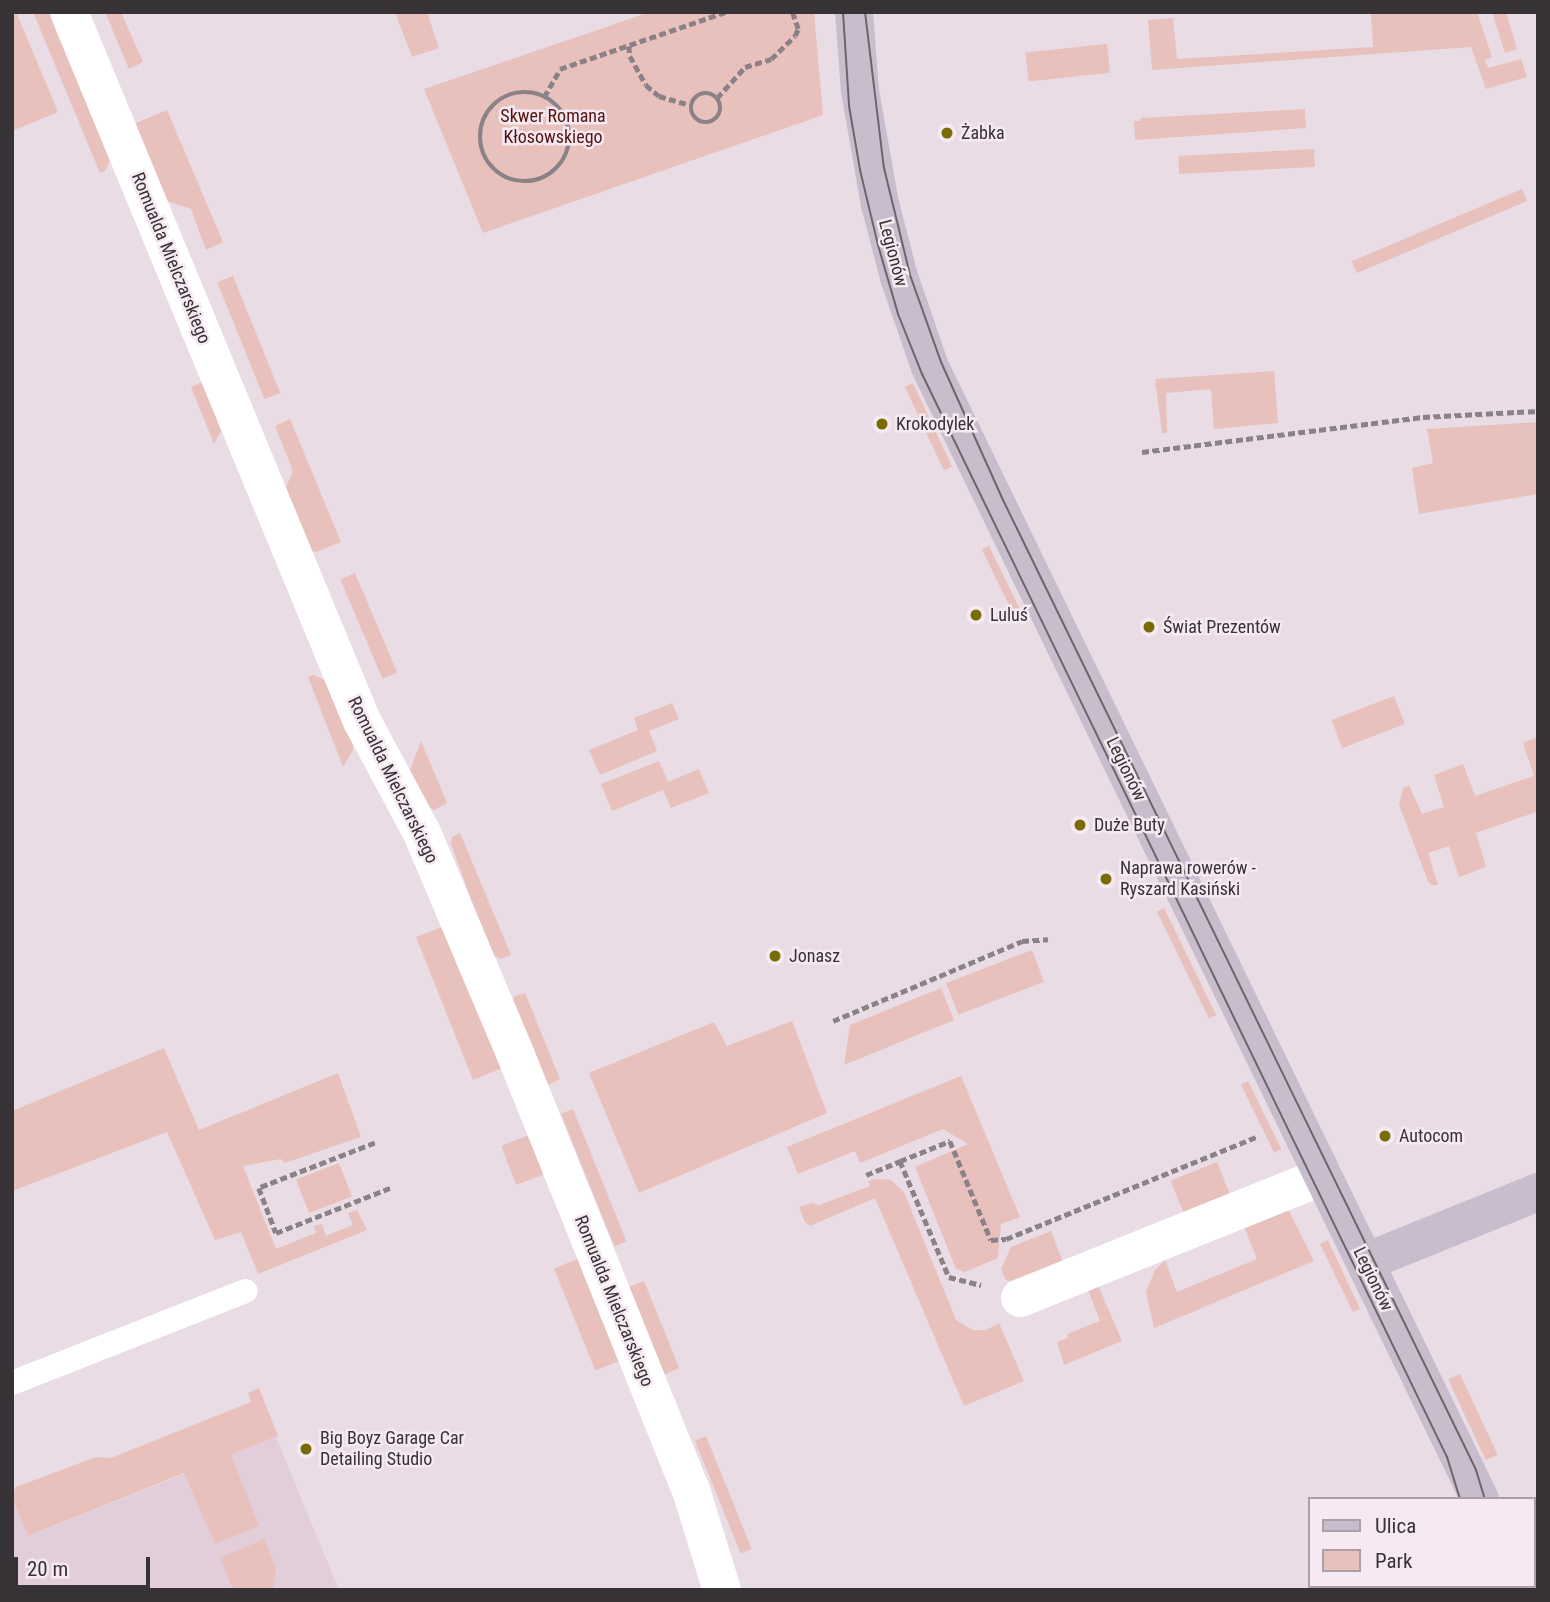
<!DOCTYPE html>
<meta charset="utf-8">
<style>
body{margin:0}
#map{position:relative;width:1550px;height:1602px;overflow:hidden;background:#e9dce4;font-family:"Roboto Condensed",sans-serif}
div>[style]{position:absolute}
.built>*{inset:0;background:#e2ceda}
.green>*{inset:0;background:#e8c1bc;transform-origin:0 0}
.path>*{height:4.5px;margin-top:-2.25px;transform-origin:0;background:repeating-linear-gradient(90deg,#8b8288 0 7px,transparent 0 10.5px)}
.path>.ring{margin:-2.25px;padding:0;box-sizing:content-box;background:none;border:4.5px solid #8b8288;border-radius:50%}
.lane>*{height:24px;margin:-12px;padding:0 12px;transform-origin:12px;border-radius:12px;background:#fff}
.street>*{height:38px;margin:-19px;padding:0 19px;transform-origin:19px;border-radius:19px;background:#fff}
.secondary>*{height:38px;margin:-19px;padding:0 19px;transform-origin:19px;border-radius:19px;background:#c8bdcd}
.tram>*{height:2px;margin:-1px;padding:0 1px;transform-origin:1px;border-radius:1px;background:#6c6569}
.dots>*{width:19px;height:19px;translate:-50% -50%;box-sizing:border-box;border:4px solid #f6e9f1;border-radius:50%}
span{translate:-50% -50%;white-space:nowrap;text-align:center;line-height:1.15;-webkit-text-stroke:5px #f6e9f1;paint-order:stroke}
.park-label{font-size:18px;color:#54140f}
.poi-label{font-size:18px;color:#373235}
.left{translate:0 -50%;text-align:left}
.street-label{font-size:18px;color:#373235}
.frame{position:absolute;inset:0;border:14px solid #373235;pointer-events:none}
.legend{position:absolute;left:1308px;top:1497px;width:228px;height:91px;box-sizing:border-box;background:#f6e9f1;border:2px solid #aaa0a6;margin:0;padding:9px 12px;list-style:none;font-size:21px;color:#373235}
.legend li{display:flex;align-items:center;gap:14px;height:35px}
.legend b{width:35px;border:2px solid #aaa0a6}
.scale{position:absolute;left:14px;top:1557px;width:136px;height:32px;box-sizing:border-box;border:4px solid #373235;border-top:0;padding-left:9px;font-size:21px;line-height:24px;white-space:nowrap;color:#373235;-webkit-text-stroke:5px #f6e9f1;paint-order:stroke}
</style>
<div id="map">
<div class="built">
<div style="clip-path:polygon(276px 1437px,339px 1590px,12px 1590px,12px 1497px,29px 1536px)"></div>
</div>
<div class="green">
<div style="clip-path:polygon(33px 12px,57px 12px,114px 151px,105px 171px,100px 173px)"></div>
<div style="clip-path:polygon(105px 12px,121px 12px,143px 62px,129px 69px)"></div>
<div style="clip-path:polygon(395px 12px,427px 12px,439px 48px,412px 57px)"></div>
<div style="clip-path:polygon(650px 12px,814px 12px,823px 115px,483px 233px,424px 89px)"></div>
<div style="clip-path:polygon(1405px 12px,1477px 12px,1492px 57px,1485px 60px,1488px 68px,1521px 59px,1527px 77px,1486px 89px,1471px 47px,1152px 70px,1148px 20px,1173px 18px,1177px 59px,1373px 47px,1371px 14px)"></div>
<div style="clip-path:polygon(1492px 12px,1506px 12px,1517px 49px,1505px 53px)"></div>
<div style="clip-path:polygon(17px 14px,58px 112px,12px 131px,12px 16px)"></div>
<div style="left:1107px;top:44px;width:29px;height:82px;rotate:84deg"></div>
<div style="clip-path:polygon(1305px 109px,1306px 128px,1135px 140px,1134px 121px,1140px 121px,1141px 118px)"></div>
<div style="clip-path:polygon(167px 110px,223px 242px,206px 250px,191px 209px,167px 201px,134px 124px)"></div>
<div style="left:1314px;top:149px;width:18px;height:136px;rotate:87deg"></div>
<div style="left:1522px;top:189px;width:13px;height:185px;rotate:67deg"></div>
<div style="left:233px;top:276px;width:126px;height:17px;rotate:68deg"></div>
<div style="clip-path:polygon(1274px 371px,1278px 423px,1214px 429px,1211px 389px,1166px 393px,1167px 433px,1162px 433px,1155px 379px)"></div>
<div style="clip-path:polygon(204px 381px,226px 422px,214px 444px,191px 387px)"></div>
<div style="left:913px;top:383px;width:92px;height:9px;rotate:65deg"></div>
<div style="clip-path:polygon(290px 419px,341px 542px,316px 552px,309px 551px,284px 492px,293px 471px,275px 426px)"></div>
<div style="clip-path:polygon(1538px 422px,1538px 494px,1419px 514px,1412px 468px,1433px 463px,1427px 429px)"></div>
<div style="left:989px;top:546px;width:76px;height:8px;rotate:64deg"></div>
<div style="left:355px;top:573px;width:108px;height:16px;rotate:67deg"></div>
<div style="clip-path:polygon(313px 675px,332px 683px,353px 735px,353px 750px,343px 767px,308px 677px)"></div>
<div style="left:1394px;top:696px;width:30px;height:67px;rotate:69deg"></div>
<div style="clip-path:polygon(672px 703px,679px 719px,649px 731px,657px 751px,600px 775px,589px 750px,638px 730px,634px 718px)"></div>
<div style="clip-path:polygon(1538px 737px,1538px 816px,1536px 812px,1476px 833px,1486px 867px,1459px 877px,1449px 846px,1428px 853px,1438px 885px,1432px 885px,1428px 881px,1399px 805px,1403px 788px,1409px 785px,1422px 814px,1444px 807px,1434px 775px,1463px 764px,1475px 796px,1534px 776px,1523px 743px)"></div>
<div style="clip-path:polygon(421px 741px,447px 803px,434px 810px,427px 806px,409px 773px)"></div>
<div style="clip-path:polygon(659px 761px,668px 782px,699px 769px,709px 793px,671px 808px,663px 790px,612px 811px,601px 784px)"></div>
<div style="clip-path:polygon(460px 833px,511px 955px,501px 959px,491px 954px,451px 844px,452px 837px)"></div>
<div style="left:1164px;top:908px;width:119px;height:8px;rotate:64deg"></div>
<div style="clip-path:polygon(442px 927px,503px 1063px,500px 1069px,473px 1080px,416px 937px)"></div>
<div style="left:1032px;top:950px;width:34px;height:92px;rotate:69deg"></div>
<div style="clip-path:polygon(941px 988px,954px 1020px,844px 1065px,850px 1025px)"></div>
<div style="clip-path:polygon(525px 993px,560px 1079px,548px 1085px,509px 1006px,515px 996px)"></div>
<div style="clip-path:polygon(792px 1021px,827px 1113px,639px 1193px,589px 1073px,714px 1022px,727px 1046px)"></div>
<div style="clip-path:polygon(164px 1048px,199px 1130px,338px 1073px,361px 1137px,285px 1163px,281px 1159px,243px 1166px,276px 1249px,316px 1233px,314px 1226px,322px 1224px,326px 1236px,353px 1225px,348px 1213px,357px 1210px,367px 1230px,258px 1274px,241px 1232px,215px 1240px,167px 1132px,12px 1191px,12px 1111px)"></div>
<div style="clip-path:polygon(961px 1076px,1020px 1217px,1001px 1224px,998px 1258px,965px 1272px,956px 1269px,915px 1167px,968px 1144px,943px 1129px,860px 1163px,855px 1151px,798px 1174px,787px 1147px)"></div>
<div style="left:1248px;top:1081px;width:76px;height:8px;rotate:64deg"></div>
<div style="left:573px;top:1109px;width:143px;height:13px;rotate:68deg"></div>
<div style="left:532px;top:1134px;width:42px;height:33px;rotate:69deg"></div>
<div style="left:1217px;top:1162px;width:35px;height:50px;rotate:68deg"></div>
<div style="left:339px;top:1163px;width:36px;height:46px;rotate:69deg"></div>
<div style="clip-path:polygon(876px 1179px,891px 1180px,904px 1192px,956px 1320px,973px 1330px,986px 1330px,999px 1323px,1024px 1381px,964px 1406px,875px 1198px,810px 1226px,805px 1222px,799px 1207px,811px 1203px,819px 1205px,870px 1186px,868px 1181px)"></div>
<div style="clip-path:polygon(1288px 1209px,1314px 1261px,1154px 1328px,1146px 1292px,1155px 1270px,1165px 1260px,1177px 1292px,1257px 1259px,1244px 1226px)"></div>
<div style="clip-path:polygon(1051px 1231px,1063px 1262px,1015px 1282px,1006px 1280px,1001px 1269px,1011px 1247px)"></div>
<div style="clip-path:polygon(1328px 1240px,1360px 1309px,1353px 1312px,1320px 1244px)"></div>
<div style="left:580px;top:1258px;width:110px;height:28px;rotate:68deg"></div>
<div style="left:644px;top:1281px;width:94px;height:18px;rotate:68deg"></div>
<div style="clip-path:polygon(1097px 1283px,1122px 1341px,1064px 1365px,1057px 1342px,1068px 1338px,1067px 1334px,1100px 1321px,1087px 1287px)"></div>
<div style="left:1460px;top:1374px;width:89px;height:13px;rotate:65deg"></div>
<div style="clip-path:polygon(259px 1388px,278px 1436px,231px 1455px,259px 1526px,215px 1544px,184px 1473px,28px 1536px,12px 1497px,16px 1487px,96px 1457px,111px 1458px,251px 1402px,248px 1393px)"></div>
<div style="left:706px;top:1436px;width:122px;height:12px;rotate:68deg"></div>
<div style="clip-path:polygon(264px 1539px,276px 1569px,273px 1590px,233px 1590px,220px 1558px)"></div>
</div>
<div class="path">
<div style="left:629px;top:46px;width:10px;rotate:84deg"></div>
<div style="left:630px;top:56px;width:33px;rotate:61deg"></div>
<div style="left:646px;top:85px;width:17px;rotate:40deg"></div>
<div style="left:659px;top:96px;width:33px;rotate:16deg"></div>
<div class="ring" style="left:480px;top:92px;width:85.5px;height:85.5px"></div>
<div class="ring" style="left:691px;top:93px;width:25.5px;height:25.5px"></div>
<div style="left:544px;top:97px;width:32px;rotate:-60deg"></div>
<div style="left:560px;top:69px;width:176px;rotate:-19deg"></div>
<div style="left:717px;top:98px;width:42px;rotate:-47.9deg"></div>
<div style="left:745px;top:67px;width:27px;rotate:-17deg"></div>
<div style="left:771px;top:59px;width:33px;rotate:-44deg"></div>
<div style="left:795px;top:36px;width:8px;rotate:-67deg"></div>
<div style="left:798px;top:29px;width:18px;rotate:-109deg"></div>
<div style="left:1142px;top:452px;width:283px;rotate:-7.1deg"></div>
<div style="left:1423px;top:417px;width:115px;rotate:-3deg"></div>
<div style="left:833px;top:1021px;width:205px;rotate:-22.9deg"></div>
<div style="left:1022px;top:941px;width:26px;rotate:-4deg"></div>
<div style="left:375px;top:1143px;width:124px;rotate:158.8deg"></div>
<div style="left:259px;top:1188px;width:48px;rotate:69.3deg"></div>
<div style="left:276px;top:1233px;width:125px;rotate:-21.6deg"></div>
<div style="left:900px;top:1161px;width:54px;rotate:-21.8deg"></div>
<div style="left:950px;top:1141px;width:107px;rotate:67.5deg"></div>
<div style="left:991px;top:1240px;width:15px;rotate:-4deg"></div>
<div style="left:1006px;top:1239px;width:272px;rotate:-22.2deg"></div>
<div style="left:866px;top:1175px;width:37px;rotate:-22deg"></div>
<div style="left:900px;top:1161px;width:126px;rotate:67.1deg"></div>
<div style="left:949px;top:1277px;width:33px;rotate:14deg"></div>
</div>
<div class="lane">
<div style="left:12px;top:1383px;width:251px;rotate:-21.5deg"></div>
</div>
<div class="street">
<div style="left:69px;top:12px;width:767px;rotate:67.55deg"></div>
<div style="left:362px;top:721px;width:127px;rotate:61.8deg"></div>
<div style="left:422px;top:833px;width:239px;rotate:67.1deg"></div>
<div style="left:515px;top:1053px;width:471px;rotate:68.1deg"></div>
<div style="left:691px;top:1490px;width:105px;rotate:72.8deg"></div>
<div style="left:1020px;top:1298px;width:327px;rotate:-21.9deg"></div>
</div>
<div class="secondary">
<div style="left:854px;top:12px;width:79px;rotate:85.7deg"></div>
<div style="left:860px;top:91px;width:115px;rotate:80deg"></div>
<div style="left:880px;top:204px;width:75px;rotate:75.4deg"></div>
<div style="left:899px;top:277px;width:95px;rotate:71deg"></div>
<div style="left:930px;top:367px;width:1259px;rotate:64.09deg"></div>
<div style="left:1365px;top:1262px;width:187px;rotate:-22deg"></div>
<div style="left:1521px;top:1586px;width:4px;rotate:63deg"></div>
<div style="left:1476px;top:1590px;width:4px;rotate:-76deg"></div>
</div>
<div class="tram">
<div style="left:843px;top:12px;width:94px;rotate:86.3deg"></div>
<div style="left:849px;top:106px;width:65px;rotate:80.2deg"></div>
<div style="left:860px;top:170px;width:77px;rotate:76.5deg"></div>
<div style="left:878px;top:245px;width:72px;rotate:73.8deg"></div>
<div style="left:898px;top:314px;width:65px;rotate:68.2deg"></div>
<div style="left:922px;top:374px;width:1204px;rotate:64.14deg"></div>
<div style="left:1447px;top:1457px;width:44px;rotate:72.8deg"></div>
<div style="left:865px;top:12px;width:157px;rotate:83.1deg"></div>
<div style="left:884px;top:168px;width:110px;rotate:76.3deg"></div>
<div style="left:910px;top:275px;width:92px;rotate:70.4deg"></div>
<div style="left:941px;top:362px;width:151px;rotate:65.8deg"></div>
<div style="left:1003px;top:500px;width:1079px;rotate:64deg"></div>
<div style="left:1476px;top:1470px;width:30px;rotate:73deg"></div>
<div style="left:1460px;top:1590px;width:4px;rotate:-76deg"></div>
<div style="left:1485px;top:1590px;width:4px;rotate:-90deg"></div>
</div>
<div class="dots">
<div style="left:947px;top:133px;background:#776c05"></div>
<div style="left:882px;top:424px;background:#776c05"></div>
<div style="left:976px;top:615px;background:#776c05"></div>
<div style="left:1149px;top:627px;background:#776c05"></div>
<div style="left:1080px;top:825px;background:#776c05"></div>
<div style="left:1106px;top:879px;background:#776c05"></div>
<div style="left:775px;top:956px;background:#776c05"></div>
<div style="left:1385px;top:1136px;background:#776c05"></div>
<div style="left:306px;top:1449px;background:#776c05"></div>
</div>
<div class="park-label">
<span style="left:553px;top:127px">Skwer Romana<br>Kłosowskiego</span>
</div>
<div class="poi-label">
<span class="left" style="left:961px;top:133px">Żabka</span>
<span class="left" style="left:896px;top:424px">Krokodylek</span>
<span class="left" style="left:990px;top:615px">Luluś</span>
<span class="left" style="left:1163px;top:627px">Świat Prezentów</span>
<span class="left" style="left:1094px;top:825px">Duże Buty</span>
<span class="left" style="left:1120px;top:879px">Naprawa rowerów -<br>Ryszard Kasiński</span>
<span class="left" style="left:789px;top:956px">Jonasz</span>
<span class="left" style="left:1399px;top:1136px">Autocom</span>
<span class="left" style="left:320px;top:1449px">Big Boyz Garage Car<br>Detailing Studio</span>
</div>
<div class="street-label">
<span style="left:893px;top:253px;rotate:75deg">Legionów</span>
<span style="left:171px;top:258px;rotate:68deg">Romualda Mielczarskiego</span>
<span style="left:1126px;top:769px;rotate:64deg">Legionów</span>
<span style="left:393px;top:780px;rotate:64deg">Romualda Mielczarskiego</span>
<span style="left:1373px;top:1279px;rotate:64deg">Legionów</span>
<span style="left:614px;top:1301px;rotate:68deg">Romualda Mielczarskiego</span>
</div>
<div class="frame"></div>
<ul class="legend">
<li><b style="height:9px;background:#c8bdcd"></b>Ulica</li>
<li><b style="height:19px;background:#e8c1bc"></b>Park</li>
</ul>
<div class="scale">20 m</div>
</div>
